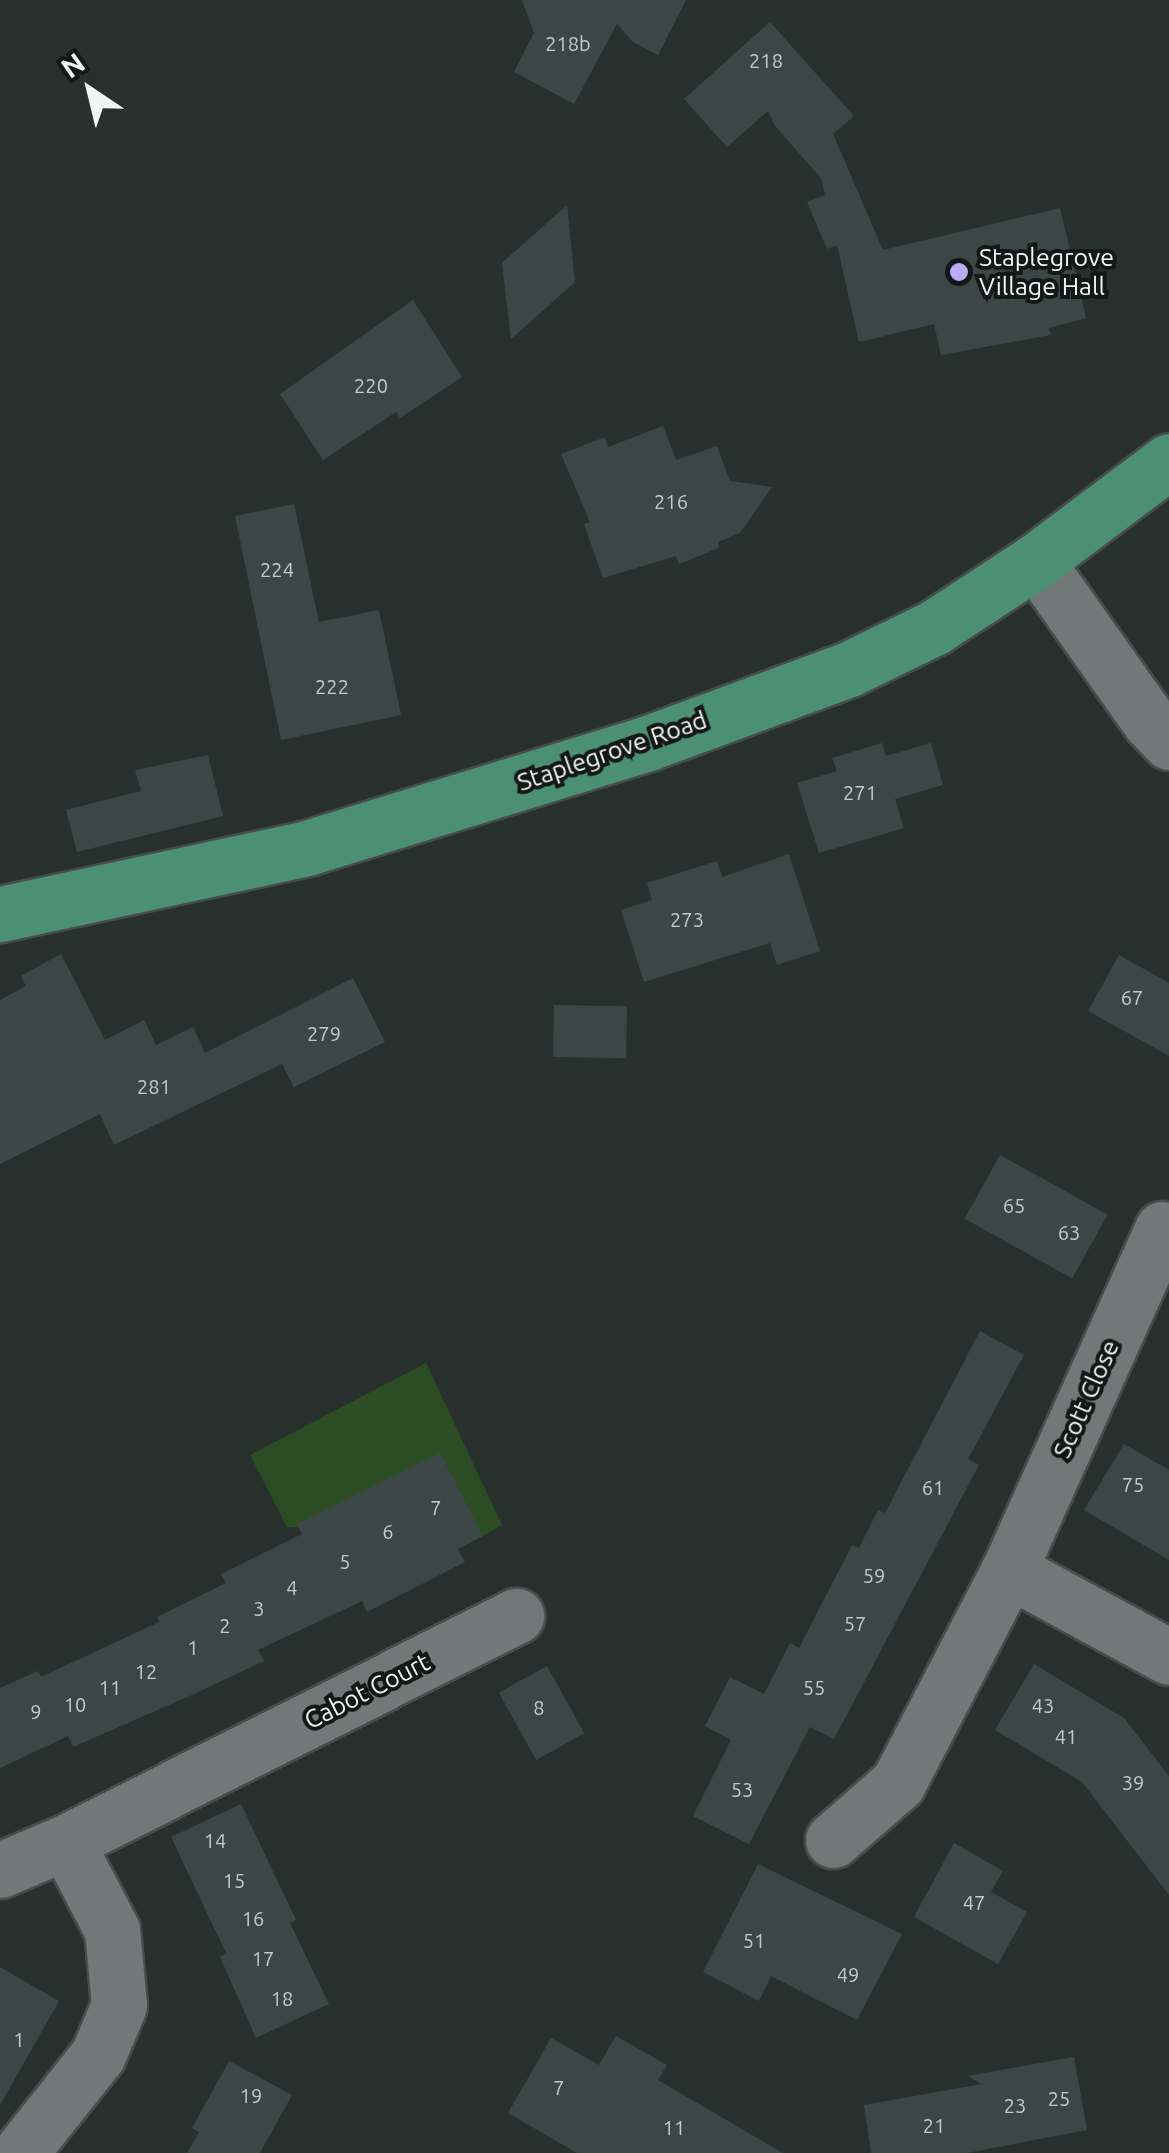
<!DOCTYPE html>
<style>
body{margin:0}
#map{position:relative;width:1169px;height:2153px;overflow:hidden;background:#28302e;font-family:Ubuntu,sans-serif}
div>[style]{position:absolute}
.green>*{inset:0;background:#2c4d24}
.building>*{inset:0;background:#3d4647;transform-origin:0 0}
.roads{filter:drop-shadow(2px 0 #464d4c) drop-shadow(-2px 0 #464d4c) drop-shadow(0 2px #464d4c) drop-shadow(0 -2px #464d4c)}
.street>*{height:55px;margin:-27.5px;padding:0 27.5px;transform-origin:27.5px;border-radius:27.5px;background:#707977}
.primary>*{height:55px;margin:-27.5px;padding:0 27.5px;transform-origin:27.5px;border-radius:27.5px;background:#4c9074}
.dots>*{width:28px;height:28px;translate:-50% -50%;box-sizing:border-box;border:5px solid #131716;border-radius:50%}
span{translate:-50% -50%;white-space:nowrap;text-align:center;line-height:1.15;-webkit-text-stroke:8px #131716;paint-order:stroke}
.number-label{font-size:20px;color:#c4caca}
.number-label span{-webkit-text-stroke-width:0}
.poi-label{font-size:25px;color:#f1f6f5}
.left{translate:0 -50%;text-align:left}
.street-label{font-size:25px;color:#f1f6f5}
.north{position:absolute;left:40px;top:40px;width:100px;height:100px;-webkit-text-stroke:8px #131716;paint-order:stroke;rotate:325deg;font-size:28px;font-weight:700;line-height:40px;text-align:center;color:#f1f6f5}
.north::after{content:'';display:block;margin:auto;width:35px;height:45px;background:#f1f6f5;clip-path:polygon(50% 0,100% 100%,50% 72%,0 100%)}
</style>
<div id="map">
<div class="green">
<div style="clip-path:polygon(426px 1363px,502px 1525px,483px 1536px,287px 1527px,250px 1455px)"></div>
</div>
<div class="building">
<div style="clip-path:polygon(522px 0,686px 0,658px 55px,633px 42px,617px 24px,574px 104px,514px 72px,534px 33px)"></div>
<div style="clip-path:polygon(770px 22px,854px 116px,833px 134px,883px 250px,1060px 208px,1086px 318px,1049px 328px,1051px 335px,941px 355px,934px 324px,859px 342px,837px 245px,827px 249px,807px 202px,825px 195px,821px 178px,775px 126px,768px 111px,727px 147px,684px 99px)"></div>
<div style="clip-path:polygon(567px 205px,575px 282px,511px 339px,502px 263px)"></div>
<div style="clip-path:polygon(413px 300px,462px 377px,400px 418px,396px 412px,323px 460px,280px 394px)"></div>
<div style="clip-path:polygon(663px 426px,676px 460px,717px 446px,730px 481px,772px 487px,740px 533px,718px 542px,719px 548px,679px 564px,676px 556px,603px 578px,584px 524px,590px 522px,561px 454px,605px 437px,608px 447px)"></div>
<div style="clip-path:polygon(294px 504px,319px 622px,379px 610px,401px 715px,281px 740px,235px 516px)"></div>
<div style="clip-path:polygon(882px 743px,886px 756px,931px 743px,943px 785px,895px 799px,904px 828px,819px 853px,797px 783px,837px 771px,832px 758px)"></div>
<div style="clip-path:polygon(208px 755px,223px 816px,77px 852px,66px 810px,141px 791px,135px 770px)"></div>
<div style="clip-path:polygon(789px 854px,820px 951px,777px 965px,770px 943px,644px 982px,621px 910px,652px 900px,647px 883px,717px 861px,722px 877px)"></div>
<div style="clip-path:polygon(61px 954px,105px 1040px,144px 1020px,156px 1045px,193px 1027px,205px 1053px,353px 978px,385px 1042px,294px 1087px,282px 1064px,114px 1145px,100px 1114px,0 1164px,0 1000px,26px 986px,21px 976px)"></div>
<div style="clip-path:polygon(1119px 955px,1169px 983px,1169px 1056px,1088px 1011px)"></div>
<div style="left:554px;top:1005px;width:73px;height:52px;rotate:1deg"></div>
<div style="left:1000px;top:1155px;width:123px;height:73px;rotate:29deg"></div>
<div style="clip-path:polygon(980px 1331px,1024px 1355px,968px 1459px,979px 1465px,834px 1739px,810px 1727px,749px 1844px,693px 1816px,731px 1740px,705px 1726px,730px 1677px,764px 1694px,790px 1643px,799px 1648px,852px 1545px,859px 1548px,878px 1510px,885px 1513px)"></div>
<div style="clip-path:polygon(1124px 1444px,1169px 1470px,1169px 1560px,1084px 1510px)"></div>
<div style="clip-path:polygon(440px 1453px,483px 1536px,458px 1549px,465px 1562px,367px 1612px,362px 1601px,258px 1650px,264px 1661px,194px 1694px,73px 1747px,68px 1736px,0 1768px,0 1688px,38px 1671px,41px 1677px,159px 1622px,157px 1617px,226px 1583px,221px 1574px,302px 1534px,297px 1524px)"></div>
<div style="clip-path:polygon(1034px 1664px,1124px 1718px,1169px 1776px,1169px 1895px,1082px 1782px,995px 1730px)"></div>
<div style="left:547px;top:1666px;width:77px;height:55px;rotate:61deg"></div>
<div style="clip-path:polygon(241px 1804px,296px 1920px,290px 1923px,329px 2004px,256px 2038px,220px 1957px,226px 1953px,171px 1837px)"></div>
<div style="clip-path:polygon(954px 1843px,1003px 1871px,991px 1892px,1027px 1912px,998px 1964px,914px 1917px)"></div>
<div style="clip-path:polygon(758px 1864px,902px 1934px,857px 2020px,771px 1976px,759px 2001px,703px 1972px)"></div>
<div style="clip-path:polygon(0 1967px,59px 2001px,0 2105px)"></div>
<div style="clip-path:polygon(616px 2036px,667px 2065px,658px 2080px,783px 2153px,577px 2153px,508px 2113px,551px 2038px,599px 2065px)"></div>
<div style="clip-path:polygon(1074px 2057px,1087px 2130px,967px 2153px,871px 2153px,864px 2105px,982px 2084px,967px 2076px)"></div>
<div style="clip-path:polygon(229px 2061px,292px 2095px,260px 2153px,187px 2153px,199px 2132px,192px 2128px)"></div>
</div>
<div class="roads">
<div class="street">
<div style="left:1036px;top:561px;width:197px;rotate:54.7deg"></div>
<div style="left:1150px;top:722px;width:28px;rotate:46deg"></div>
<div style="left:1009px;top:1570px;width:182px;rotate:28.5deg"></div>
<div style="left:833px;top:1840px;width:86px;rotate:-41.2deg"></div>
<div style="left:898px;top:1783px;width:240px;rotate:-62.5deg"></div>
<div style="left:1009px;top:1570px;width:374px;rotate:-65.8deg"></div>
<div style="left:0;top:1870px;width:72px;rotate:-23deg"></div>
<div style="left:66px;top:1842px;width:504px;rotate:-26.67deg"></div>
<div style="left:20px;top:2153px;width:125px;rotate:-51.5deg"></div>
<div style="left:98px;top:2055px;width:54px;rotate:-67.2deg"></div>
<div style="left:119px;top:2005px;width:75px;rotate:-95.3deg"></div>
<div style="left:112px;top:1930px;width:99px;rotate:-117.6deg"></div>
</div>
<div class="primary">
<div style="left:0;top:914px;width:314px;rotate:-12.1deg"></div>
<div style="left:307px;top:848px;width:357px;rotate:-17.1deg"></div>
<div style="left:648px;top:743px;width:214px;rotate:-20.2deg"></div>
<div style="left:849px;top:669px;width:96px;rotate:-26deg"></div>
<div style="left:935px;top:627px;width:121px;rotate:-33.2deg"></div>
<div style="left:1036px;top:561px;width:166px;rotate:-36.9deg"></div>
</div>
</div>
<div class="dots">
<div style="left:959px;top:272px;background:#b9abf7"></div>
</div>
<div class="number-label">
<span style="left:568px;top:43px">218b</span>
<span style="left:766px;top:60px">218</span>
<span style="left:371px;top:385px">220</span>
<span style="left:671px;top:501px">216</span>
<span style="left:277px;top:569px">224</span>
<span style="left:332px;top:686px">222</span>
<span style="left:860px;top:792px">271</span>
<span style="left:687px;top:919px">273</span>
<span style="left:1132px;top:997px">67</span>
<span style="left:324px;top:1033px">279</span>
<span style="left:154px;top:1086px">281</span>
<span style="left:1014px;top:1205px">65</span>
<span style="left:1069px;top:1232px">63</span>
<span style="left:1133px;top:1484px">75</span>
<span style="left:933px;top:1487px">61</span>
<span style="left:436px;top:1507px">7</span>
<span style="left:388px;top:1531px">6</span>
<span style="left:345px;top:1561px">5</span>
<span style="left:874px;top:1575px">59</span>
<span style="left:292px;top:1587px">4</span>
<span style="left:259px;top:1608px">3</span>
<span style="left:855px;top:1623px">57</span>
<span style="left:225px;top:1625px">2</span>
<span style="left:193px;top:1647px">1</span>
<span style="left:146px;top:1671px">12</span>
<span style="left:110px;top:1687px">11</span>
<span style="left:814px;top:1687px">55</span>
<span style="left:75px;top:1704px">10</span>
<span style="left:1043px;top:1705px">43</span>
<span style="left:539px;top:1707px">8</span>
<span style="left:36px;top:1711px">9</span>
<span style="left:1066px;top:1736px">41</span>
<span style="left:1133px;top:1782px">39</span>
<span style="left:742px;top:1789px">53</span>
<span style="left:215px;top:1840px">14</span>
<span style="left:234px;top:1880px">15</span>
<span style="left:974px;top:1902px">47</span>
<span style="left:253px;top:1918px">16</span>
<span style="left:754px;top:1940px">51</span>
<span style="left:263px;top:1958px">17</span>
<span style="left:848px;top:1974px">49</span>
<span style="left:282px;top:1998px">18</span>
<span style="left:19px;top:2039px">1</span>
<span style="left:559px;top:2087px">7</span>
<span style="left:251px;top:2095px">19</span>
<span style="left:1059px;top:2098px">25</span>
<span style="left:1015px;top:2105px">23</span>
<span style="left:934px;top:2125px">21</span>
<span style="left:674px;top:2127px">11</span>
</div>
<div class="poi-label">
<span class="left" style="left:979px;top:272px">Staplegrove<br>Village Hall</span>
</div>
<div class="street-label">
<span style="left:612px;top:751px;rotate:-19deg">Staplegrove Road</span>
<span style="left:1086px;top:1399px;rotate:-66deg">Scott Close</span>
<span style="left:367px;top:1691px;rotate:-27deg">Cabot Court</span>
</div>
<div class="north">N</div>
</div>
